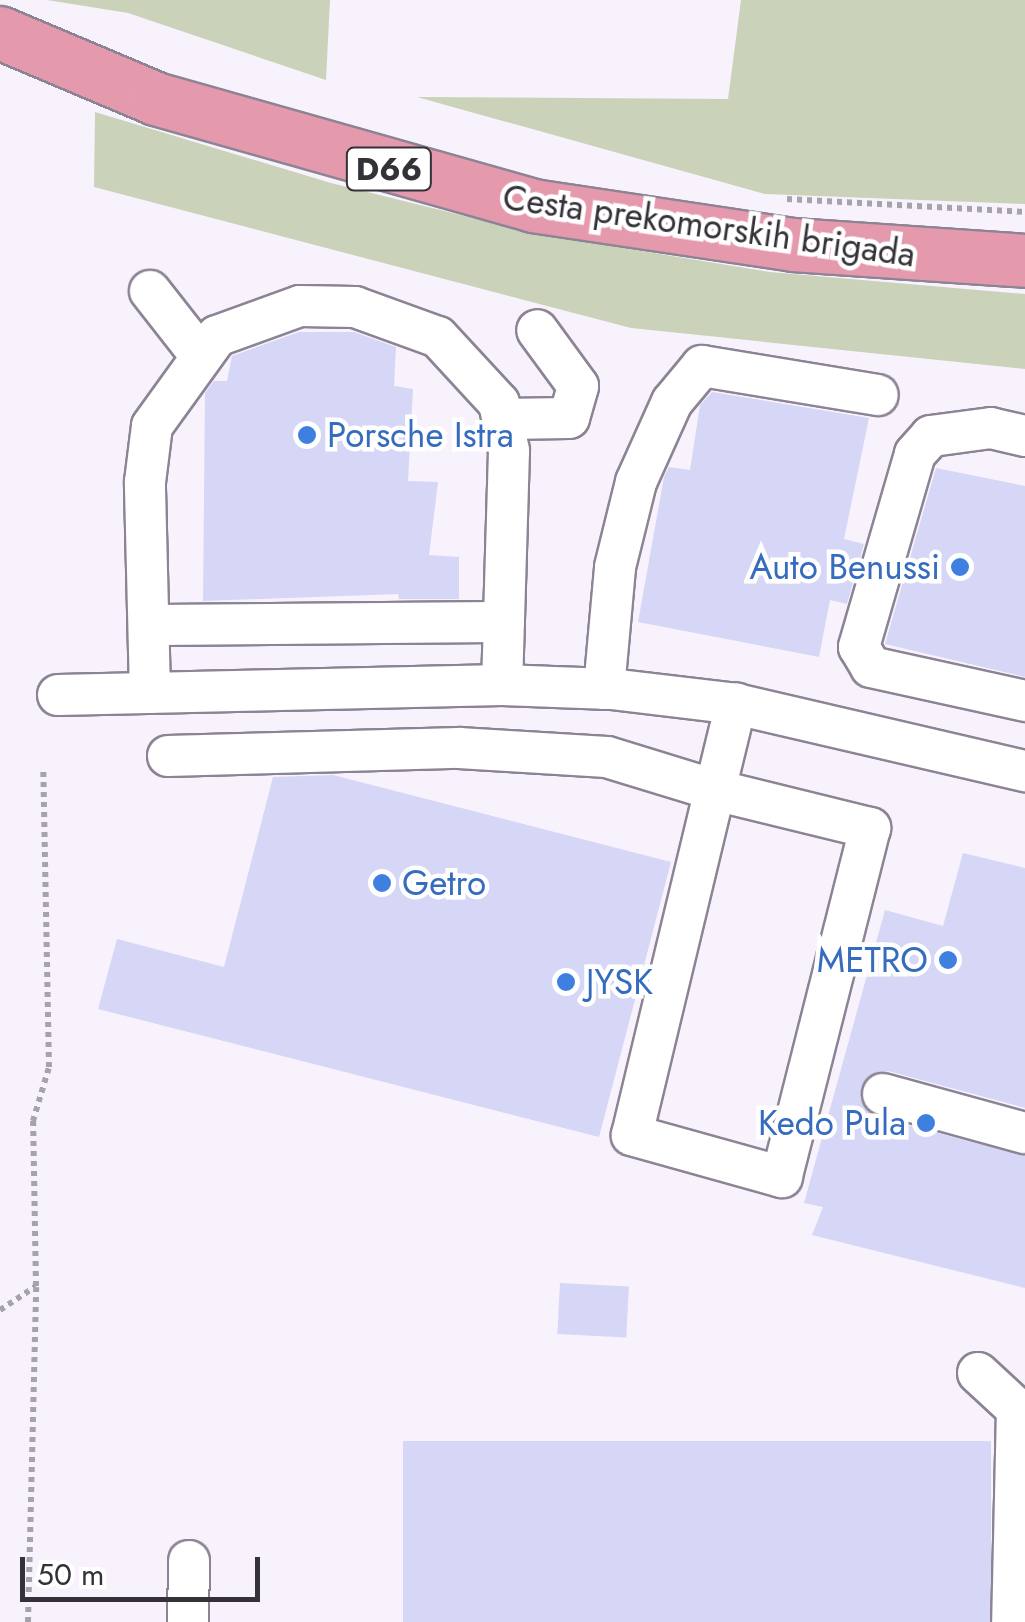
<!DOCTYPE html>
<style>
body{margin:0}
#map{position:relative;width:1025px;height:1622px;overflow:hidden;background:#f8f2fd;font-family:Jost,sans-serif}
div>[style]{position:absolute}
.green>*{inset:0;background:#cad3ba}
.building>*{inset:0;background:#d6d6f6;transform-origin:0 0}
.path>*{height:6px;margin-top:-3px;transform-origin:0;background:repeating-linear-gradient(90deg,#a7a3ac 0 5px,transparent 0 10px)}
.roads{filter:drop-shadow(2px 0 #8c8494) drop-shadow(-2px 0 #8c8494) drop-shadow(0 2px #8c8494) drop-shadow(0 -2px #8c8494)}
.minor>*{height:40px;margin:-20px;padding:0 20px;transform-origin:20px;border-radius:20px;background:#fff}
.major>*{height:52px;margin:-26px;padding:0 26px;transform-origin:26px;border-radius:26px;background:#e599ad}
.dots>*{width:28px;height:28px;translate:-50% -50%;box-sizing:border-box;border:5px solid #fff;border-radius:50%}
span{translate:-50% -50%;white-space:nowrap;text-align:center;line-height:1.15;-webkit-text-stroke:9px #fff;paint-order:stroke}
.shield-label span{padding:2px 8px;background:#fff;border:2px solid;border-radius:8px;-webkit-text-stroke-width:0}
.shield-label{font-size:32px;color:#343138;font-weight:700}
.street-label{font-size:35px;color:#343138}
.shop-label{font-size:35px;color:#366cbe}
.left{translate:0 -50%;text-align:left}
.right{translate:-100% -50%;text-align:right}
.scale{position:absolute;left:20px;top:1557px;width:240px;height:45px;box-sizing:border-box;border:5px solid #343138;border-top:0;padding-left:12px;font-size:30px;line-height:35px;white-space:nowrap;color:#343138;-webkit-text-stroke:8px #fff;paint-order:stroke}
</style>
<div id="map">
<div class="green">
<div style="clip-path:polygon(47px 0,330px 0,326px 80px,128px 13px)"></div>
<div style="clip-path:polygon(741px 0,1025px 0,1025px 204px,765px 194px,417px 97px,728px 99px)"></div>
<div style="clip-path:polygon(95px 112px,331px 183px,537px 234px,770px 272px,1025px 294px,1025px 369px,631px 328px,94px 187px)"></div>
</div>
<div class="building">
<div style="clip-path:polygon(299px 332px,354px 332px,396px 347px,394px 386px,413px 389px,408px 481px,438px 482px,429px 555px,459px 557px,459px 599px,399px 599px,398px 594px,203px 601px,205px 393px,214px 381px,227px 381px,232px 356px)"></div>
<div style="clip-path:polygon(712px 392px,869px 418px,844px 539px,864px 544px,847px 604px,830px 600px,819px 657px,638px 622px,664px 477px,669px 467px,690px 470px,700px 405px)"></div>
<div style="clip-path:polygon(936px 468px,1025px 486px,1025px 677px,885px 644px)"></div>
<div style="clip-path:polygon(333px 775px,671px 862px,599px 1137px,98px 1009px,117px 939px,224px 967px,273px 777px)"></div>
<div style="clip-path:polygon(963px 853px,1025px 868px,1025px 1108px,888px 1071px,866px 1078px,860px 1099px,877px 1117px,1025px 1156px,1025px 1288px,812px 1235px,823px 1207px,804px 1203px,885px 910px,943px 926px)"></div>
<div style="left:560px;top:1283px;width:69px;height:51px;rotate:3deg"></div>
<div style="left:403px;top:1441px;width:588px;height:181px"></div>
</div>
<div class="path">
<div style="left:787px;top:199px;width:238px;rotate:3.1deg"></div>
<div style="left:0;top:1310px;width:43px;rotate:-33.7deg"></div>
<div style="left:36px;top:1286px;width:165px;rotate:-91deg"></div>
<div style="left:33px;top:1121px;width:56px;rotate:-73.5deg"></div>
<div style="left:49px;top:1067px;width:300px;rotate:-91.1deg"></div>
<div style="left:28px;top:1622px;width:335px;rotate:-88.6deg"></div>
</div>
<div class="roads">
<div class="minor">
<div style="left:150px;top:291px;width:83px;rotate:51.9deg"></div>
<div style="left:502px;top:419px;width:67px;rotate:-0.9deg"></div>
<div style="left:569px;top:418px;width:33px;rotate:-74deg"></div>
<div style="left:578px;top:386px;width:69px;rotate:-126.2deg"></div>
<div style="left:1025px;top:436px;width:35px;rotate:-167deg"></div>
<div style="left:991px;top:428px;width:61px;rotate:172.4deg"></div>
<div style="left:931px;top:436px;width:24px;rotate:132deg"></div>
<div style="left:915px;top:454px;width:201px;rotate:106.2deg"></div>
<div style="left:859px;top:647px;width:23px;rotate:59deg"></div>
<div style="left:871px;top:667px;width:158px;rotate:12.4deg"></div>
<div style="left:150px;top:625px;width:354px;rotate:-0.5deg"></div>
<div style="left:604px;top:689px;width:122px;rotate:-84.8deg"></div>
<div style="left:615px;top:567px;width:88px;rotate:-76.1deg"></div>
<div style="left:636px;top:482px;width:88px;rotate:-65.8deg"></div>
<div style="left:672px;top:402px;width:47px;rotate:-50.2deg"></div>
<div style="left:702px;top:366px;width:178px;rotate:9.4deg"></div>
<div style="left:150px;top:693px;width:211px;rotate:-91.4deg"></div>
<div style="left:145px;top:482px;width:56px;rotate:-82.9deg"></div>
<div style="left:152px;top:426px;width:111px;rotate:-54.2deg"></div>
<div style="left:217px;top:336px;width:88px;rotate:-19.9deg"></div>
<div style="left:300px;top:306px;width:55px;rotate:1deg"></div>
<div style="left:355px;top:307px;width:88px;rotate:19.9deg"></div>
<div style="left:438px;top:337px;width:90px;rotate:47.3deg"></div>
<div style="left:499px;top:403px;width:49px;rotate:78.2deg"></div>
<div style="left:509px;top:451px;width:234px;rotate:91.7deg"></div>
<div style="left:58px;top:695px;width:444px;rotate:-1.3deg"></div>
<div style="left:502px;top:685px;width:109px;rotate:2.1deg"></div>
<div style="left:611px;top:689px;width:126px;rotate:6.8deg"></div>
<div style="left:736px;top:704px;width:297px;rotate:13.1deg"></div>
<div style="left:168px;top:756px;width:291px;rotate:-1.6deg"></div>
<div style="left:459px;top:748px;width:148px;rotate:3.5deg"></div>
<div style="left:607px;top:757px;width:113px;rotate:17deg"></div>
<div style="left:715px;top:790px;width:160px;rotate:13.8deg"></div>
<div style="left:870px;top:828px;width:360px;rotate:104.2deg"></div>
<div style="left:782px;top:1177px;width:156px;rotate:-164.4deg"></div>
<div style="left:632px;top:1135px;width:355px;rotate:-76.5deg"></div>
<div style="left:715px;top:790px;width:89px;rotate:-76.3deg"></div>
<div style="left:883px;top:1094px;width:147px;rotate:15.4deg"></div>
<div style="left:978px;top:1373px;width:53px;rotate:42.7deg"></div>
<div style="left:1017px;top:1409px;width:213px;rotate:91.3deg"></div>
<div style="left:188px;top:1622px;width:61px;rotate:-89.1deg"></div>
</div>
<div class="major">
<div style="left:0;top:33px;width:169px;rotate:22.9deg"></div>
<div style="left:156px;top:99px;width:392px;rotate:15.8deg"></div>
<div style="left:533px;top:206px;width:263px;rotate:8.5deg"></div>
<div style="left:793px;top:245px;width:233px;rotate:3.9deg"></div>
</div>
</div>
<div class="dots">
<div style="left:307px;top:435px;background:#3f7fe0"></div>
<div style="left:960px;top:567px;background:#3f7fe0"></div>
<div style="left:382px;top:883px;background:#3f7fe0"></div>
<div style="left:948px;top:960px;background:#3f7fe0"></div>
<div style="left:566px;top:982px;background:#3f7fe0"></div>
<div style="left:926px;top:1123px;background:#3f7fe0"></div>
</div>
<div class="shield-label">
<span style="left:389px;top:169px">D66</span>
</div>
<div class="street-label">
<span style="left:709px;top:226px;rotate:8deg">Cesta prekomorskih brigada</span>
</div>
<div class="shop-label">
<span class="left" style="left:327px;top:435px">Porsche Istra</span>
<span class="right" style="left:940px;top:567px">Auto Benussi</span>
<span class="left" style="left:402px;top:883px">Getro</span>
<span class="right" style="left:928px;top:960px">METRO</span>
<span class="left" style="left:586px;top:982px">JYSK</span>
<span class="right" style="left:906px;top:1123px">Kedo Pula</span>
</div>
<div class="scale">50 m</div>
</div>
